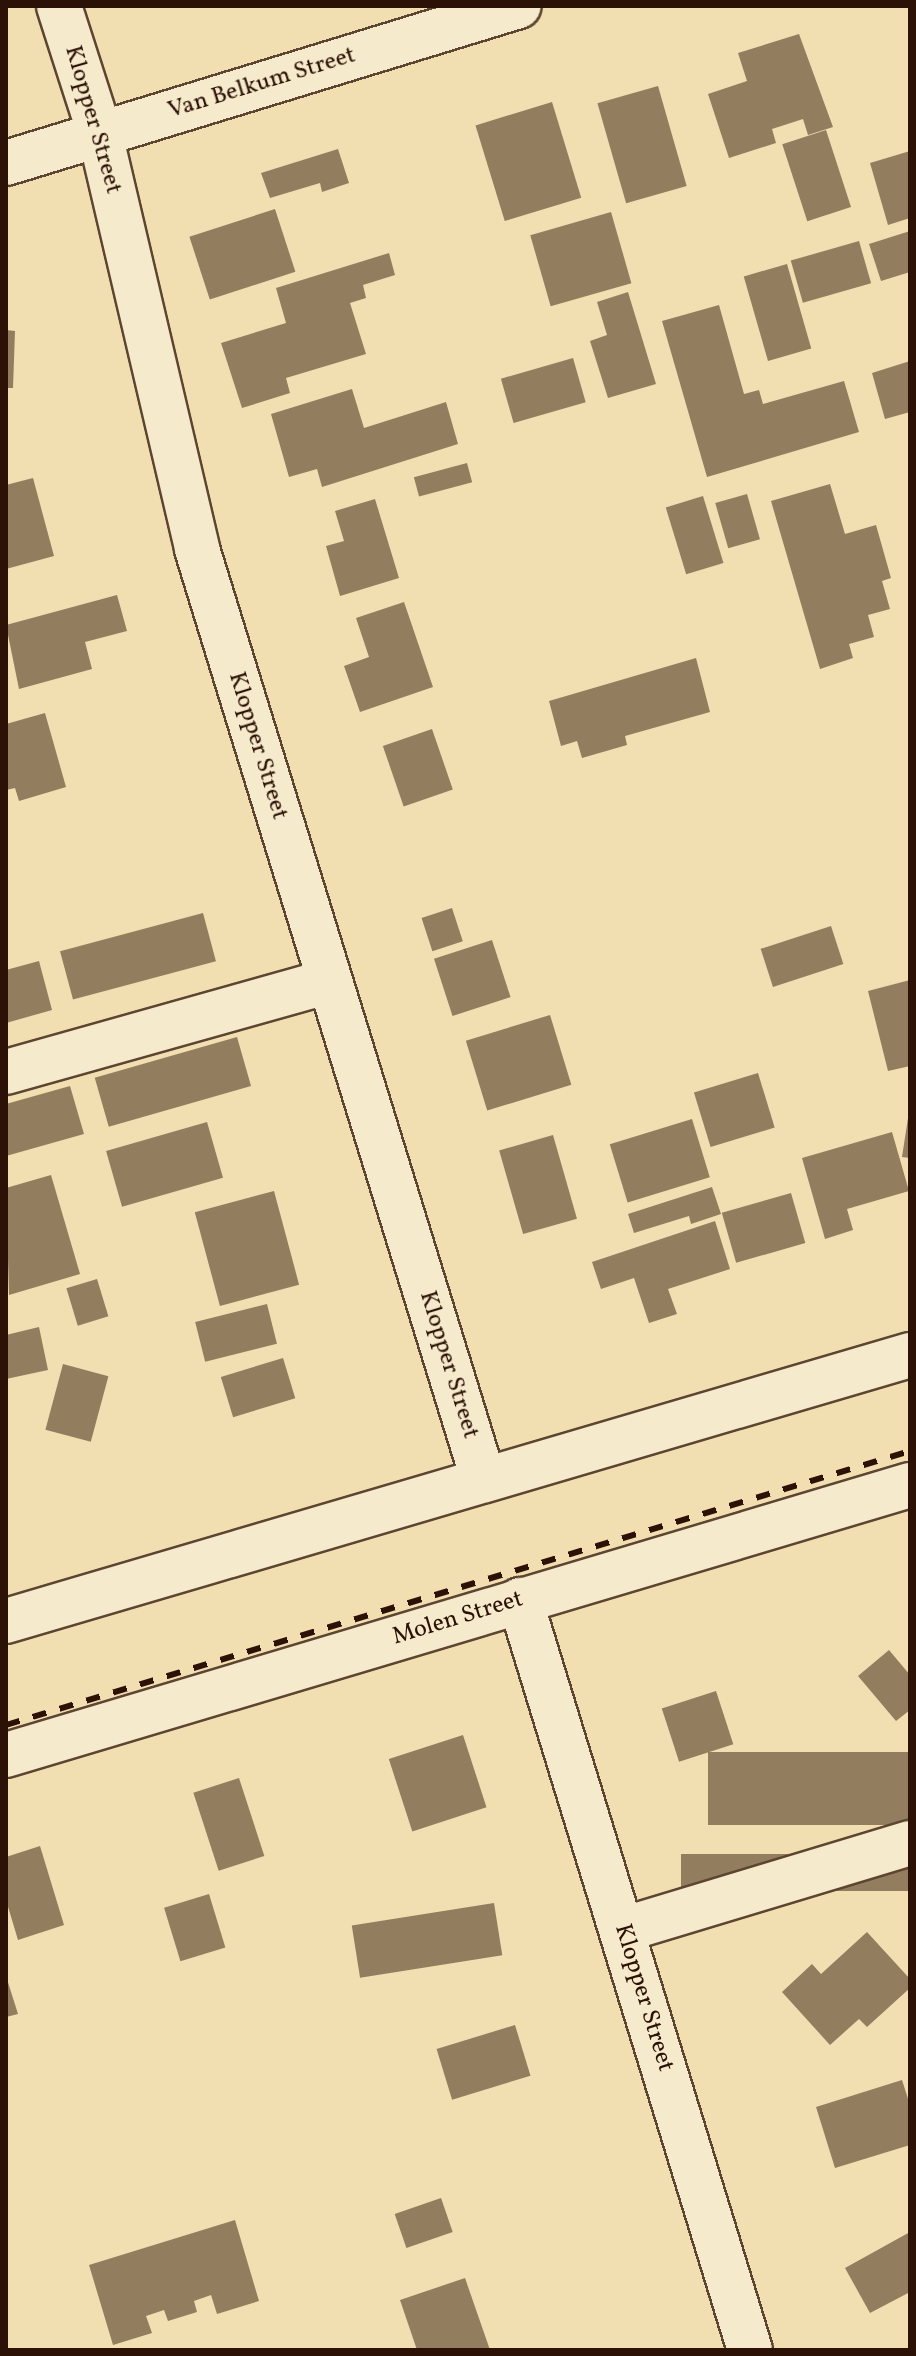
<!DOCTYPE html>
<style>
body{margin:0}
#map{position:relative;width:916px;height:2356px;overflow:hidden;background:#f1dfb1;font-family:Vollkorn,serif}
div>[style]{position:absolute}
.building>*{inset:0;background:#927d5f;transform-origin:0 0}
.roads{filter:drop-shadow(2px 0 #5d4531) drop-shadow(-2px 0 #5d4531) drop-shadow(0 2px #5d4531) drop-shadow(0 -2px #5d4531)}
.minor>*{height:44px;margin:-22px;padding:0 22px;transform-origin:22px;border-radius:22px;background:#f6eacc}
.rail>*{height:6px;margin-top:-3px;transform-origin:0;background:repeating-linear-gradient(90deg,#2c1206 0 14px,transparent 0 28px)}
span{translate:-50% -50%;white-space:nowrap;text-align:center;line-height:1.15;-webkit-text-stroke:6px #f6eacc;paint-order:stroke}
.street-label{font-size:24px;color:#2c1206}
.frame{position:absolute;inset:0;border:8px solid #2c1206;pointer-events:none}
</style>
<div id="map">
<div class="building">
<div style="clip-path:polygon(799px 34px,833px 127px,808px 135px,803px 119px,772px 129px,776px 143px,729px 158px,708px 94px,747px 81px,738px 53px)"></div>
<div style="left:658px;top:86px;width:104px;height:63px;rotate:74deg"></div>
<div style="left:552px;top:102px;width:100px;height:80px;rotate:73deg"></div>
<div style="left:826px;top:130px;width:81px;height:46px;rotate:72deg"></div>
<div style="clip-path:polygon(338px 149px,349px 183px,322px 192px,320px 183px,270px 198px,261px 173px)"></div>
<div style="clip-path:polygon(910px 151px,910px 218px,888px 225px,870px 163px)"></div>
<div style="left:275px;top:209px;width:66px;height:90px;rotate:72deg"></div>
<div style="left:611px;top:212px;width:74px;height:84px;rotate:74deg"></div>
<div style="clip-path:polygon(910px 231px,910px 272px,881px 281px,869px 244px)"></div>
<div style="left:859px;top:241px;width:44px;height:71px;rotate:74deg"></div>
<div style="clip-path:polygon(389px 253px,395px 275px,363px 285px,366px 298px,350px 303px,366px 354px,286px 378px,290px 393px,242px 408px,221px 343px,286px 323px,276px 288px)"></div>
<div style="left:787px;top:264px;width:88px;height:45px;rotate:74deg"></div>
<div style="clip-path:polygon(628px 292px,656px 384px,608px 398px,590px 341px,607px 335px,597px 302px)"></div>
<div style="clip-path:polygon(719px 305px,744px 394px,759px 390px,763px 404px,844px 381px,859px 432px,707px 477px,662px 321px)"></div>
<div style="clip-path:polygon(6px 330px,15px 331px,13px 388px,6px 388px)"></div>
<div style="left:573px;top:358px;width:46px;height:75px;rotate:74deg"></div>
<div style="clip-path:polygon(910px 361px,910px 412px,885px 419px,872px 373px)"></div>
<div style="clip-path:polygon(352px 389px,364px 428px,446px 402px,458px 444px,322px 487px,317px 469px,289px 477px,271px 414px)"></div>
<div style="left:467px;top:463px;width:20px;height:55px;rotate:75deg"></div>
<div style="clip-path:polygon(33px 478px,54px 556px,6px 569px,6px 485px)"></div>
<div style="clip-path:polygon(830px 484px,845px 534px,876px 525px,891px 578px,882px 581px,890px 609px,868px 615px,874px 637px,849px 644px,853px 658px,820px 669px,771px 501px)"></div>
<div style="left:747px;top:494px;width:47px;height:33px;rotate:74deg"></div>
<div style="left:703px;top:496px;width:70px;height:39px;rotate:73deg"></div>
<div style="clip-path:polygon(375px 499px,399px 578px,340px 596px,326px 546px,344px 541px,335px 511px)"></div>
<div style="clip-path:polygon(117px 595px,127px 631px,85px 642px,92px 669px,19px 689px,6px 625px)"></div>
<div style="clip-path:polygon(404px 602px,433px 687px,360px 712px,344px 666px,369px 657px,356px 618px)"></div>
<div style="clip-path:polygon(696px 658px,710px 712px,625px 736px,627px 745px,582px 758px,577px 741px,561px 746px,549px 701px)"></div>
<div style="clip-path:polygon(45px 713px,66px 787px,19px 801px,15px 788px,6px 790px,6px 724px)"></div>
<div style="left:432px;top:729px;width:64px;height:52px;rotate:71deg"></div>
<div style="left:452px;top:908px;width:35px;height:32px;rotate:72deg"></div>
<div style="left:203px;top:913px;width:50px;height:148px;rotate:75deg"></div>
<div style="left:831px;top:926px;width:40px;height:74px;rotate:72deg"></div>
<div style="left:492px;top:940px;width:60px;height:61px;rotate:72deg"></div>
<div style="clip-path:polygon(39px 961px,52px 1010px,6px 1023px,6px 970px)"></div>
<div style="clip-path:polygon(910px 980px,910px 1066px,888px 1071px,868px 991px)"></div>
<div style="left:550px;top:1015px;width:73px;height:88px;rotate:73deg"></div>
<div style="left:237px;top:1037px;width:51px;height:148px;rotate:74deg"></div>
<div style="left:758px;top:1073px;width:57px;height:67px;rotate:73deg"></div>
<div style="clip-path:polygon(70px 1086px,84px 1134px,6px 1156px,6px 1104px)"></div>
<div style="clip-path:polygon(908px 1118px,910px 1118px,910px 1158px,902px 1157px)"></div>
<div style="left:692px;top:1119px;width:61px;height:86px;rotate:73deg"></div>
<div style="left:207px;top:1122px;width:58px;height:105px;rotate:74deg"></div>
<div style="clip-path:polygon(892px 1132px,909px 1191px,847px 1209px,853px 1230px,825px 1239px,802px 1158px)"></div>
<div style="left:553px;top:1135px;width:87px;height:56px;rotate:74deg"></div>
<div style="clip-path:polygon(51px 1175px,80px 1274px,9px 1295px,6px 1188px)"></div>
<div style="clip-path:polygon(712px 1187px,721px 1214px,691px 1224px,689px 1216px,634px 1233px,628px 1214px)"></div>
<div style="left:274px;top:1191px;width:97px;height:82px;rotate:75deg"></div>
<div style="left:791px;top:1193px;width:52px;height:72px;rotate:74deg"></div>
<div style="clip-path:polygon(715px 1221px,730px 1269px,668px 1289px,677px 1314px,649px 1323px,634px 1278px,601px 1289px,592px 1262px)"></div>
<div style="left:97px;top:1279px;width:39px;height:32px;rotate:73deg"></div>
<div style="left:267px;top:1304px;width:41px;height:74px;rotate:76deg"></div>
<div style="clip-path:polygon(39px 1327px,48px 1370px,6px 1379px,6px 1335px)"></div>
<div style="left:283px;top:1358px;width:42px;height:65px;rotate:73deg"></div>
<div style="left:63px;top:1364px;width:47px;height:68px;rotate:15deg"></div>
<div style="clip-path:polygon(889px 1650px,910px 1675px,910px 1710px,896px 1721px,858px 1676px)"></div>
<div style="left:716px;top:1691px;width:56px;height:57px;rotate:72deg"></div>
<div style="left:463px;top:1735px;width:76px;height:78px;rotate:72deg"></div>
<div style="left:910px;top:1752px;width:73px;height:202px;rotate:90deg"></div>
<div style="left:239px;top:1778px;width:82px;height:48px;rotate:72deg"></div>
<div style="clip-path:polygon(40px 1846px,64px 1925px,18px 1940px,6px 1900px,6px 1857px)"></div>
<div style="left:910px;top:1854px;width:37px;height:229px;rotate:90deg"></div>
<div style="left:209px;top:1894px;width:56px;height:47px;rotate:73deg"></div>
<div style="left:494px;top:1903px;width:53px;height:144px;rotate:81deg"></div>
<div style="clip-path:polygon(867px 1932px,910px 1979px,910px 1988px,867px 2027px,859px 2019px,830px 2045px,782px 1992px,812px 1964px,821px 1974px)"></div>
<div style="clip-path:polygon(6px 1976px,18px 2014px,6px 2017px)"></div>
<div style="left:515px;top:2025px;width:53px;height:82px;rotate:73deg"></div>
<div style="clip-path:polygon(902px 2080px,910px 2105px,910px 2145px,835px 2168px,816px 2107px)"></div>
<div style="left:441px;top:2198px;width:36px;height:49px;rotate:71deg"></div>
<div style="clip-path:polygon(235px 2220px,259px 2301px,217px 2314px,211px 2295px,194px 2301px,197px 2312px,168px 2321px,164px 2310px,146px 2316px,152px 2333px,113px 2345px,89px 2265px)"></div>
<div style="clip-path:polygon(910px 2232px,910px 2292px,870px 2313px,845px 2268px)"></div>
<div style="clip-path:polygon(465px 2278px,490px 2350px,417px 2350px,400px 2300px)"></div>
</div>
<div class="roads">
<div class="minor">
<div style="left:59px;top:6px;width:134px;rotate:72.2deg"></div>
<div style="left:100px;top:134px;width:426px;rotate:76.8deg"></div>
<div style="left:197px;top:549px;width:972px;rotate:72.89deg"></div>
<div style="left:6px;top:163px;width:536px;rotate:-17.02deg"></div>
<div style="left:6px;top:1072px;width:336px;rotate:-15.7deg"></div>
<div style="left:520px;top:1600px;width:784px;rotate:72.95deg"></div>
<div style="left:6px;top:1621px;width:942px;rotate:-16.4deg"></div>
<div style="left:6px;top:1755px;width:943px;rotate:-16.63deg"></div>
<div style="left:622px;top:1930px;width:301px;rotate:-16.8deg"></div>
</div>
</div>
<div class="rail">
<div style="left:6px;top:1725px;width:945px;rotate:-16.86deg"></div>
</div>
<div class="street-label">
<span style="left:262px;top:84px;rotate:-17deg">Van Belkum Street</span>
<span style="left:92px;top:120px;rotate:74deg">Klopper Street</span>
<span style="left:257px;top:746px;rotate:73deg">Klopper Street</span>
<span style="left:448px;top:1365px;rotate:73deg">Klopper Street</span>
<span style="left:458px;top:1619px;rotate:-17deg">Molen Street</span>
<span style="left:643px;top:1998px;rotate:73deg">Klopper Street</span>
</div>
<div class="frame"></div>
</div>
